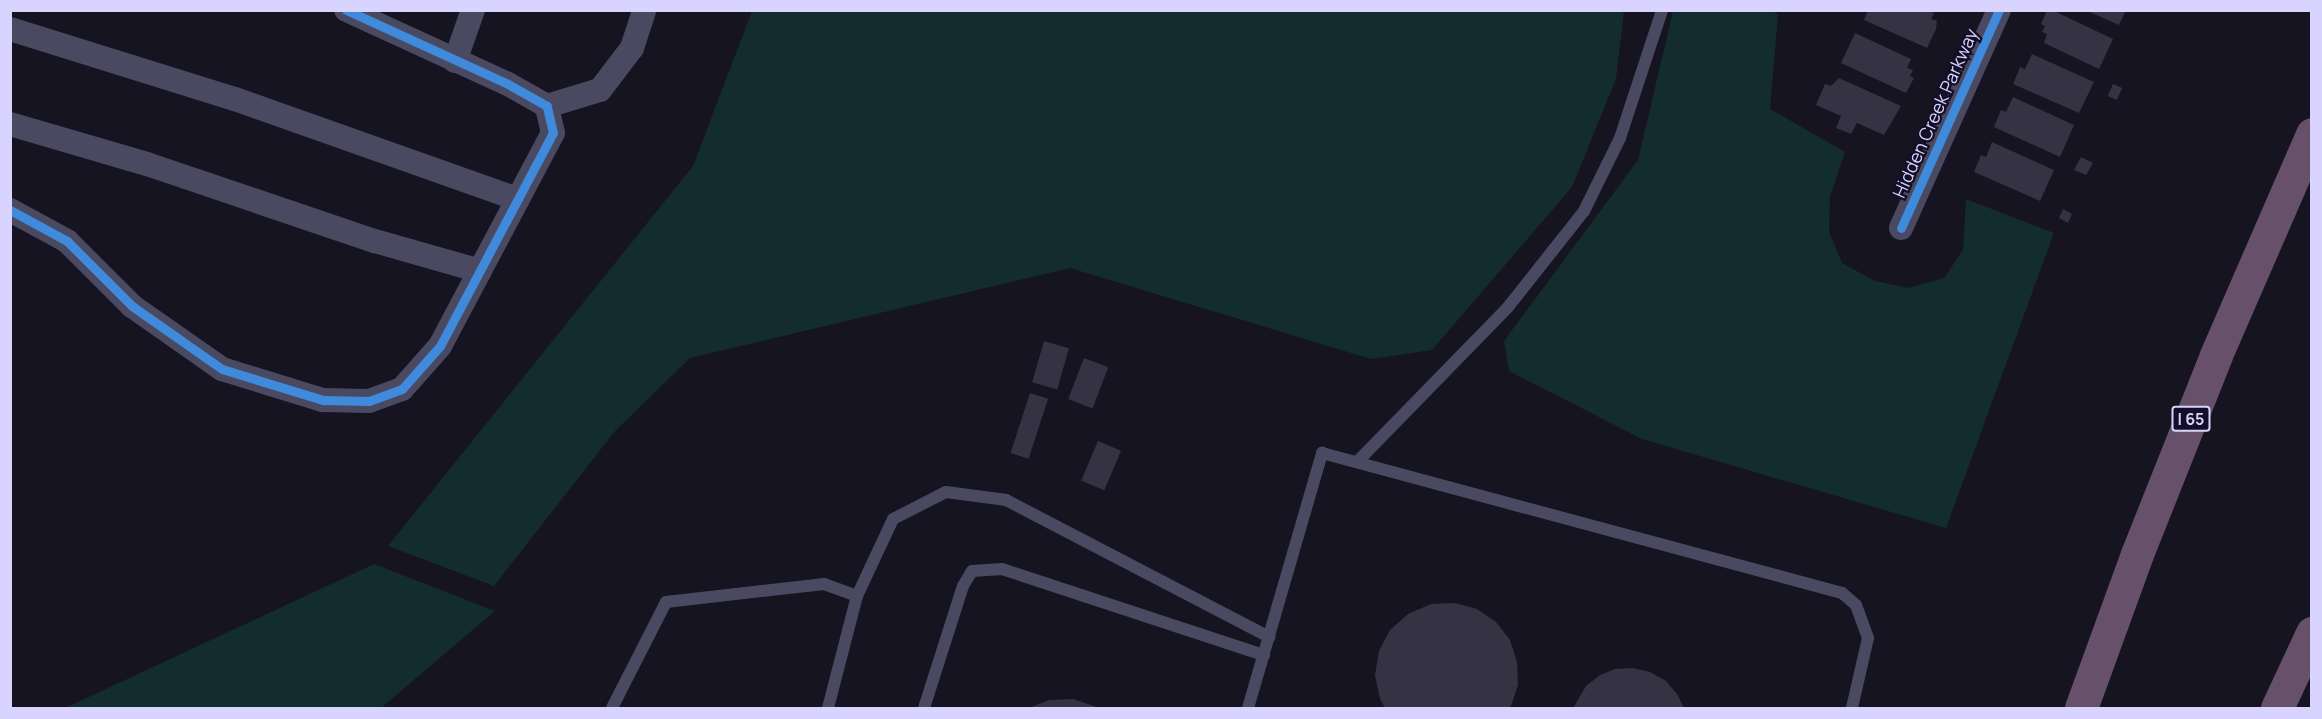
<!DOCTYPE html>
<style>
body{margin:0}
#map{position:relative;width:2322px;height:719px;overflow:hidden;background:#161421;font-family:Manrope,sans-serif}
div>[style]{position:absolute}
.green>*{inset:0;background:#132c2d}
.building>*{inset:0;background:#343243;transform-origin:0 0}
.lane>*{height:12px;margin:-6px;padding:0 6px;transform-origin:6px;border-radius:6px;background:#4a4962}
.street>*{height:24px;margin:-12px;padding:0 12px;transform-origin:12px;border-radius:12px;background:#4a4962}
.highway>*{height:33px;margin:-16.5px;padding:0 16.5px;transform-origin:16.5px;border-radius:16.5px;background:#67516a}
.cycleway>*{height:9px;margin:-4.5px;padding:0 4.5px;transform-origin:4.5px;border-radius:4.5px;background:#408adc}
span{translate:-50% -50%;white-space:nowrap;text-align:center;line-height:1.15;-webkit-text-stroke:4.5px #130f26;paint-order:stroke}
.shield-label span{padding:2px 4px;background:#130f26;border:2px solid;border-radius:4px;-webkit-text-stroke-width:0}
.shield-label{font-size:16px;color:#d9d4ff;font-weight:700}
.street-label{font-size:18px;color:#d9d4ff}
.frame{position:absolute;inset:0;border:12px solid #d9d4ff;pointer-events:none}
</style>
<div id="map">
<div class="green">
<div style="clip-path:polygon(752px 11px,752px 10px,1624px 11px,1616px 79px,1572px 187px,1432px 350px,1371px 359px,1070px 268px,690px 358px,615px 431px,494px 586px,388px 546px,693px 166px)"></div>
<div style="clip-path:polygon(1771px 11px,1778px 14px,1770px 109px,1845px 152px,1830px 196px,1829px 232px,1842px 263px,1875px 281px,1908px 288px,1944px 278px,1963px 250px,1966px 199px,2054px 233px,1946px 528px,1642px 439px,1509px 371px,1504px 341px,1638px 160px,1673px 11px)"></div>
<div style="clip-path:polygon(374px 564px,495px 611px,381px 708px,65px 708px)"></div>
</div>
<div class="building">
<div style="clip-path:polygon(1868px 10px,1927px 10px,1934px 13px,1931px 19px,1937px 21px,1936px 29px,1927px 48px,1864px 20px)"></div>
<div style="clip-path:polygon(2047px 10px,2052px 10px,2113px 39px,2099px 69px,2044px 43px,2047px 34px,2042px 32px,2045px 26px,2041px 24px)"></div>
<div style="clip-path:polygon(2085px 10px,2126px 10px,2119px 25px)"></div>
<div style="clip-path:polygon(1855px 33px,1911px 59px,1907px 68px,1913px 70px,1910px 76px,1914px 78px,1906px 93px,1841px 63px)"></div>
<div style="clip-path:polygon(2032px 54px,2094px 82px,2079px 113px,2013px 84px,2020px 67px,2025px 69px)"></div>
<div style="clip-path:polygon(1839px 78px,1901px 106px,1884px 135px,1857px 123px,1851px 134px,1836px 128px,1841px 116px,1816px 105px,1825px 84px,1831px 86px)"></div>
<div style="left:2113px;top:84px;width:10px;height:13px;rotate:24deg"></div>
<div style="clip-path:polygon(2013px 97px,2074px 125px,2060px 157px,1994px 127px,2001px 110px,2006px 112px)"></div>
<div style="clip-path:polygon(1992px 142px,2054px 170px,2040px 201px,1974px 172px,1981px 155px,1986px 157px)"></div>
<div style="clip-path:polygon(2081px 157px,2093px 163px,2086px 175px,2074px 170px)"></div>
<div style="clip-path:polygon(2063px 209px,2072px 214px,2068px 223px,2059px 218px)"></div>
<div style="left:1044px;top:341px;width:26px;height:43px;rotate:16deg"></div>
<div style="left:1084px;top:358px;width:26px;height:44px;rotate:21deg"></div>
<div style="left:1030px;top:393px;width:19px;height:63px;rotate:18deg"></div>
<div style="left:1098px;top:441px;width:25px;height:43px;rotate:23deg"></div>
<div style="clip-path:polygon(1455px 603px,1477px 609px,1496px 622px,1510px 640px,1517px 662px,1518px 685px,1511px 706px,1509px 708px,1385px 708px,1380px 699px,1375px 675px,1379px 651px,1390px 630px,1408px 614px,1431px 604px)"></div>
<div style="clip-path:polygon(1633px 668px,1650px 672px,1666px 681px,1677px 694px,1684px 708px,1573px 708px,1586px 686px,1600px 675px,1615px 669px)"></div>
<div style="clip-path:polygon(1073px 699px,1100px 708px,1029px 708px,1049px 700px)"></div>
</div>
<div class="lane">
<div style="left:1357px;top:462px;width:216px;rotate:-45.7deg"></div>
<div style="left:1508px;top:307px;width:122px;rotate:-51.6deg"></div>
<div style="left:1584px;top:211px;width:81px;rotate:-63.7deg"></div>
<div style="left:1620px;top:138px;width:135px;rotate:-71.8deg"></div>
<div style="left:612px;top:708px;width:119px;rotate:-63deg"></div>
<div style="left:666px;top:602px;width:159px;rotate:-6.5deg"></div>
<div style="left:824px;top:584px;width:35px;rotate:20deg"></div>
<div style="left:828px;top:708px;width:116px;rotate:-75.5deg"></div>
<div style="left:857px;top:596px;width:85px;rotate:-64.9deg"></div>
<div style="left:893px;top:519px;width:59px;rotate:-27deg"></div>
<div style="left:946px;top:492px;width:61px;rotate:7.6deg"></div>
<div style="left:1006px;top:500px;width:297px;rotate:27.5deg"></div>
<div style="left:924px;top:708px;width:128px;rotate:-72.3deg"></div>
<div style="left:963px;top:586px;width:17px;rotate:-59deg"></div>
<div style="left:972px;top:571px;width:30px;rotate:-4deg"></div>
<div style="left:1002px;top:569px;width:276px;rotate:18.2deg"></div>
<div style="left:1248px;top:708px;width:266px;rotate:-73.8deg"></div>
<div style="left:1322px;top:453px;width:539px;rotate:15.07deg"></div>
<div style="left:1842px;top:593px;width:18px;rotate:41deg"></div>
<div style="left:1856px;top:605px;width:35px;rotate:70deg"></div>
<div style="left:1868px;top:638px;width:72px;rotate:102.9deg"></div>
</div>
<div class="street">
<div style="left:10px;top:29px;width:236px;rotate:17.3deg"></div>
<div style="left:235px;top:99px;width:300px;rotate:19.5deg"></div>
<div style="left:455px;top:61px;width:54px;rotate:-70.6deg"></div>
<div style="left:547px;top:106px;width:55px;rotate:-16.8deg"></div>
<div style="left:600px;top:90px;width:53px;rotate:-52.7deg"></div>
<div style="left:632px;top:48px;width:40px;rotate:-72deg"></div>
<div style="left:10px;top:124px;width:143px;rotate:16.3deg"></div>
<div style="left:147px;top:164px;width:241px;rotate:18.7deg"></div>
<div style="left:375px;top:241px;width:109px;rotate:15.9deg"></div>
<div style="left:10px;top:210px;width:65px;rotate:28.5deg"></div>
<div style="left:67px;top:241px;width:92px;rotate:45deg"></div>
<div style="left:132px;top:306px;width:110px;rotate:35deg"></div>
<div style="left:222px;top:369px;width:106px;rotate:17.1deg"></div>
<div style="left:323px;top:400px;width:46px;rotate:1.2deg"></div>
<div style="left:369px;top:401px;width:35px;rotate:-20deg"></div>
<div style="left:402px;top:389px;width:57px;rotate:-48.5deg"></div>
<div style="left:440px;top:346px;width:241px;rotate:-62.1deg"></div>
<div style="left:553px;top:133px;width:28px;rotate:-103deg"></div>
<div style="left:547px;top:106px;width:45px;rotate:-150.6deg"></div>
<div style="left:508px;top:84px;width:178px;rotate:-155.4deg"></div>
<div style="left:1901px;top:228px;width:239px;rotate:-65.8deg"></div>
</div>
<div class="highway">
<div style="left:2081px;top:708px;width:164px;rotate:-70deg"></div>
<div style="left:2137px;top:554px;width:214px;rotate:-68.3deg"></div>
<div style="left:2216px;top:355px;width:241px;rotate:-66.5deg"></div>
<div style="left:2277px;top:708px;width:83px;rotate:-65deg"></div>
</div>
<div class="cycleway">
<div style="left:10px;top:210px;width:65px;rotate:28.5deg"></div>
<div style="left:67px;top:241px;width:92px;rotate:45deg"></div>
<div style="left:132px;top:306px;width:110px;rotate:35deg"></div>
<div style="left:222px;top:369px;width:106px;rotate:17.1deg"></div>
<div style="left:323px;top:400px;width:46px;rotate:1.2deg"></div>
<div style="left:369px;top:401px;width:35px;rotate:-20deg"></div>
<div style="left:402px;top:389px;width:57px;rotate:-48.5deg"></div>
<div style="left:440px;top:346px;width:241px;rotate:-62.1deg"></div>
<div style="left:553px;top:133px;width:28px;rotate:-103deg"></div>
<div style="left:547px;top:106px;width:45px;rotate:-150.6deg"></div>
<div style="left:508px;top:84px;width:178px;rotate:-155.4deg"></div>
<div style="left:1901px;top:228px;width:239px;rotate:-65.8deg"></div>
</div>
<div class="shield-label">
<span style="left:2191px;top:419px">I 65</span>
</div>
<div class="street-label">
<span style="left:1935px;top:113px;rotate:-66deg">Hidden Creek Parkway</span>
</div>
<div class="frame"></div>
</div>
